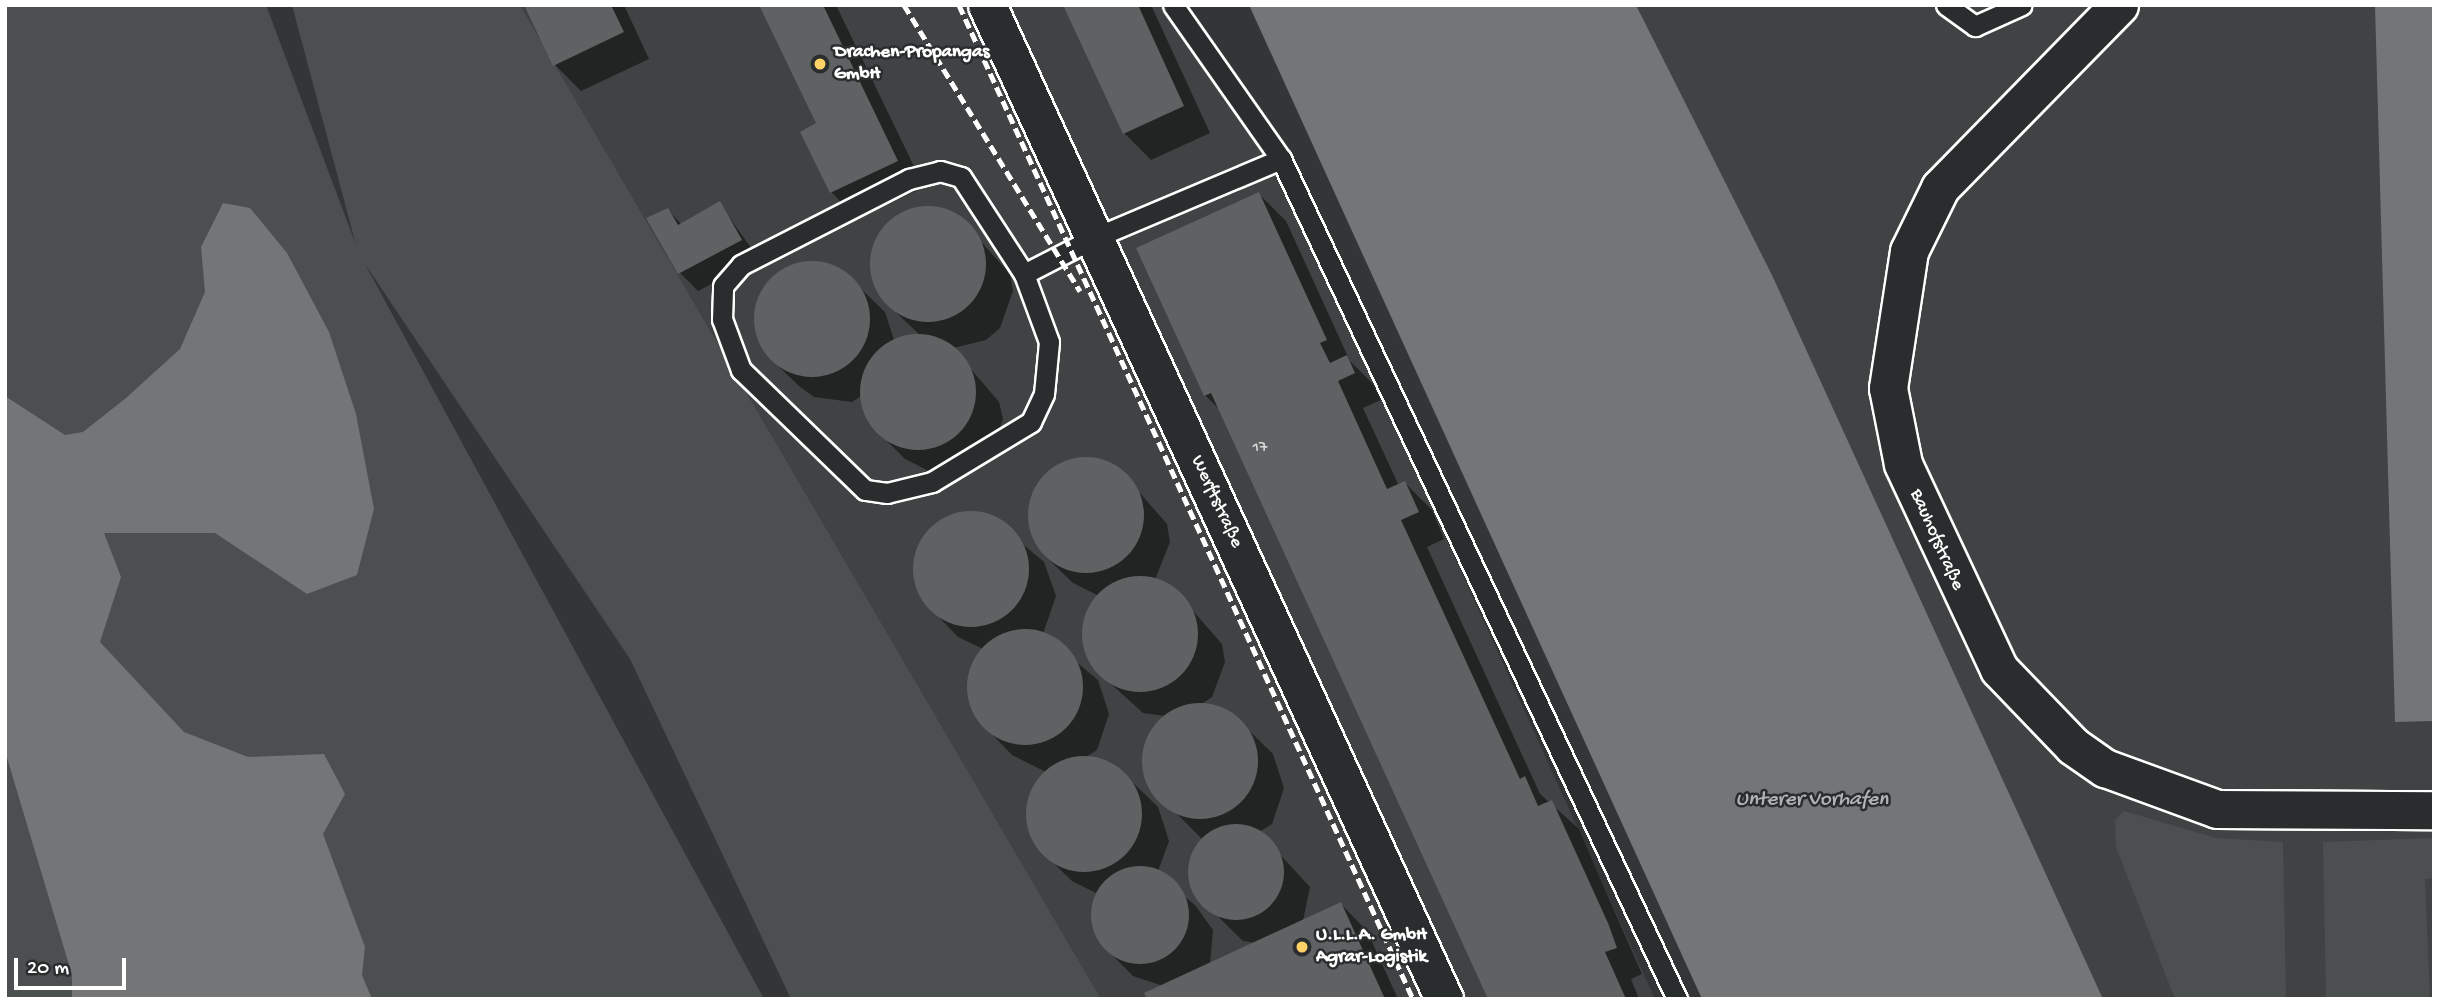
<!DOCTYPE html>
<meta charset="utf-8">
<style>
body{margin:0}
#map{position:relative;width:2439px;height:1004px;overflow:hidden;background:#333536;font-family:"Gochi Hand",sans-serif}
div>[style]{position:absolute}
.built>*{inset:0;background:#404243}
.green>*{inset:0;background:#4c4f50}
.water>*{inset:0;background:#737576}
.shadow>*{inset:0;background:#0007}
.building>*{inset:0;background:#5f6162}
.round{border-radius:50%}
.roads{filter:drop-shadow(2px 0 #fff) drop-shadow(-2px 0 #fff) drop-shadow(0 2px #fff) drop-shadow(0 -2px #fff)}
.service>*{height:19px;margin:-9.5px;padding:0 9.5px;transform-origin:9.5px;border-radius:9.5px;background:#2a2d2e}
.minor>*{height:37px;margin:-18.5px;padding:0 18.5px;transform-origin:18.5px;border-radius:18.5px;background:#2a2d2e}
.rail>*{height:5px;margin-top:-2.5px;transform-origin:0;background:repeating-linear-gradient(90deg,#fff 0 10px,transparent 0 15px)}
.dots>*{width:19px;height:19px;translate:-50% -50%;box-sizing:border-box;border:4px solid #2a2d2e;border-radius:50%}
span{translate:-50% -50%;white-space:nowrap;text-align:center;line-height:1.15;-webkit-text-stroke:5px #2a2d2e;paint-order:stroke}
.number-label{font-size:16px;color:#d7d8d8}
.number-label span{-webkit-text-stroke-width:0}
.poi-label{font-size:19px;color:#fff;font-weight:700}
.left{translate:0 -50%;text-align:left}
.street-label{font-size:19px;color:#fff}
.water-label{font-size:21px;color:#b2b3b4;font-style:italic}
.frame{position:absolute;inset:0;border:7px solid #fff;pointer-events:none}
.scale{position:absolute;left:14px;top:958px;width:112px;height:32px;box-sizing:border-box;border:4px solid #fff;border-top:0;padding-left:9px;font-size:21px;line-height:24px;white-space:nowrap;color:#fff;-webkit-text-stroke:5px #2a2d2e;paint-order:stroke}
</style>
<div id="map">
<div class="built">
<div style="clip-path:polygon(520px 5px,1181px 5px,1235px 72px,1655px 999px,1101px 999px)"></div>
<div style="clip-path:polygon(1636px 5px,2434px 5px,2434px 999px,2103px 999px,1772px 275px)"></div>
</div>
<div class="green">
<div style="clip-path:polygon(5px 5px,266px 5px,356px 245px,292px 5px,520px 5px,1101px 999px,791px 999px,630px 659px,365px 264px,764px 999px,5px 999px)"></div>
<div style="clip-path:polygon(2124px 811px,2216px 838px,2283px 842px,2286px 999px,2175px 999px,2116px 847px,2115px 820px)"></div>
<div style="clip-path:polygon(2434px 838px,2434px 878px,2425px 879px,2430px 999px,2326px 999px,2323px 842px)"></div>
</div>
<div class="water">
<div style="clip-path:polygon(1249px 5px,1636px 5px,1772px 275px,2103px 999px,1702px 999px)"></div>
<div style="clip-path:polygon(2375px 5px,2434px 5px,2434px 721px,2395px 722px)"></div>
<div style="clip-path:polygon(223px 203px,250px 208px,287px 253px,329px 332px,356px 414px,374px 509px,357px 575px,307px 594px,215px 533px,104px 533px,121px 577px,100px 642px,184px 732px,248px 757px,324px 754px,345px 794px,323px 834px,365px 947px,362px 975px,372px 999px,72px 999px,72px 975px,5px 751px,5px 396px,65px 435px,83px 432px,126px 398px,180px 349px,205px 292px,201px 247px)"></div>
</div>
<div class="shadow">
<div style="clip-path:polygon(526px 5px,624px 5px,649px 59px,581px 91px,555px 65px)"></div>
<div style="clip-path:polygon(761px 5px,836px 5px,924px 187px,858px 219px,831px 192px,802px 132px,818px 124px)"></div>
<div style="clip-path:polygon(1065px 5px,1151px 5px,1210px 133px,1151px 160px,1124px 133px)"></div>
<div style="clip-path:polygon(1259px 194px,1286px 221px,1350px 361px,1373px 384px,1381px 400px,1363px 408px,1399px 486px,1405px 483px,1432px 510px,1444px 539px,1427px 547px,1540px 794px,1578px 828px,1642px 974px,1631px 979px,1639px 999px,1489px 999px,1221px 411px,1205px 395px)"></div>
<div style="clip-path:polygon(719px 203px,759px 259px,698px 291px,679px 272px,668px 210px,682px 225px)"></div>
<div style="clip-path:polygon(926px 208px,960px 218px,1010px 274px,1013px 291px,1000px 328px,986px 340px,953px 348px,999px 402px,1003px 419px,990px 455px,976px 467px,939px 476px,905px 459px,878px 432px,861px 396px,852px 402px,814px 397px,799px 386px,771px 359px,755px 324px,764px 288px,776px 275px,810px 262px,828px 264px,857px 285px,885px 312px,895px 343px,919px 334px,888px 305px,871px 271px,880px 234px,908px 211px)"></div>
<div style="clip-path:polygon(1083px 459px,1118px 468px,1167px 524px,1170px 542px,1154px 582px,1172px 587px,1222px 644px,1225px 662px,1212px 697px,1200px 705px,1232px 714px,1273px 754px,1284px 788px,1272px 824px,1259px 832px,1310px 887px,1303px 921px,1341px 904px,1367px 931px,1398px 999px,1149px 999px,1163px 986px,1133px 976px,1106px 949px,1093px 922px,1098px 894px,1072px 881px,1044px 854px,1028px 820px,1037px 783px,1046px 772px,1012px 755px,985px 727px,968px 693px,983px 649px,958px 637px,931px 609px,914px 575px,923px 538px,935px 524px,969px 512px,987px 514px,1044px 562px,1056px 596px,1043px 634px,1098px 680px,1109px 714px,1097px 750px,1086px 757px,1130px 780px,1158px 807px,1169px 841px,1157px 874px,1195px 905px,1213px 930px,1210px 964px,1256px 943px,1243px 941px,1194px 893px,1195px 849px,1203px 840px,1148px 785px,1143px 767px,1152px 730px,1165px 716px,1143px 713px,1100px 674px,1083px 640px,1099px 596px,1073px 583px,1045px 556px,1029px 521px,1038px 484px,1065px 462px)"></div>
</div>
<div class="building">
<div style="clip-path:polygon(524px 5px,611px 5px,624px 32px,553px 66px)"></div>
<div style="clip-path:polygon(759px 5px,823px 5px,898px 161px,830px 193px,800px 132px,816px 123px)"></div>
<div style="clip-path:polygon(1063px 5px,1138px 5px,1184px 106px,1123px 134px)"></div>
<div style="clip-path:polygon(1259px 192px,1327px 340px,1320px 343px,1330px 363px,1347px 355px,1355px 373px,1338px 381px,1387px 489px,1405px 481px,1419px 512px,1401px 520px,1520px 779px,1525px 776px,1538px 806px,1552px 800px,1608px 923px,1617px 948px,1605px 952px,1626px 999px,1488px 999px,1211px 393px,1204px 396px,1136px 248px)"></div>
<div style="clip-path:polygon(720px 201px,742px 240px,678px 274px,646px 218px,668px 208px,678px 225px)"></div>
<div class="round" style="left:870px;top:206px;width:116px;height:116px"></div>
<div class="round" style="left:754px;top:261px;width:116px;height:116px"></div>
<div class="round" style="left:860px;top:334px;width:116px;height:116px"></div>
<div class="round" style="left:1028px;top:457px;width:116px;height:116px"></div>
<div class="round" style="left:913px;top:511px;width:116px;height:116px"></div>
<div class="round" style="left:1082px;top:576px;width:116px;height:116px"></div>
<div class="round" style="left:967px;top:629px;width:116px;height:116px"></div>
<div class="round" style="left:1142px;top:703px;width:116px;height:116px"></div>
<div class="round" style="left:1026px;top:756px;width:116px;height:116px"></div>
<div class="round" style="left:1188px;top:824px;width:96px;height:96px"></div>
<div class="round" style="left:1091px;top:866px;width:98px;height:98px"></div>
<div style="clip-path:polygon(1341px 902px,1385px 999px,1147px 999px,1144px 993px)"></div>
</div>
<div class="roads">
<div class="service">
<div style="left:1173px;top:5px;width:188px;rotate:55deg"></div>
<div style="left:1281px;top:159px;width:929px;rotate:64.76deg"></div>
<div style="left:1946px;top:5px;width:36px;rotate:36deg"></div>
<div style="left:1975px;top:26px;width:51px;rotate:-24.1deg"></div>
<div style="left:1024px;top:274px;width:72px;rotate:69.8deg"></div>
<div style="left:1049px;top:342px;width:52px;rotate:95.5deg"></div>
<div style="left:1044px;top:394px;width:31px;rotate:115deg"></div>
<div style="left:1031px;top:422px;width:116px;rotate:148.8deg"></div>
<div style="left:932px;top:482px;width:46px;rotate:166.3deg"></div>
<div style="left:887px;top:493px;width:22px;rotate:-172deg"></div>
<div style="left:865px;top:490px;width:173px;rotate:-135.9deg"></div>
<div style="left:741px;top:370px;width:54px;rotate:-110.4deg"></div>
<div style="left:722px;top:319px;width:33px;rotate:-88deg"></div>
<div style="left:723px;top:286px;width:28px;rotate:-49deg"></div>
<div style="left:741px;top:265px;width:189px;rotate:-27.1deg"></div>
<div style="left:909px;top:179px;width:32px;rotate:-14deg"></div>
<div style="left:940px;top:171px;width:22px;rotate:16deg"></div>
<div style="left:961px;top:177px;width:116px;rotate:57deg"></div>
<div style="left:1024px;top:274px;width:79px;rotate:-27.2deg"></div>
<div style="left:1094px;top:238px;width:203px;rotate:-22.9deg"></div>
</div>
<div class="minor">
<div style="left:987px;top:5px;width:1094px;rotate:65.31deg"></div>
<div style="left:2119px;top:5px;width:256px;rotate:134.4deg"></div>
<div style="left:1940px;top:188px;width:70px;rotate:116.2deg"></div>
<div style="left:1909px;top:251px;width:139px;rotate:98.7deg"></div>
<div style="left:1888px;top:388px;width:77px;rotate:78.8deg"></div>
<div style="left:1903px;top:464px;width:226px;rotate:64.9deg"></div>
<div style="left:1999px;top:669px;width:107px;rotate:46.1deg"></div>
<div style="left:2073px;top:746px;width:39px;rotate:35deg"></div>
<div style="left:2105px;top:768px;width:119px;rotate:20.1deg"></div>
<div style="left:2217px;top:809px;width:217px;rotate:0.3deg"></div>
</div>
</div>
<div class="rail">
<div style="left:904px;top:5px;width:336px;rotate:58.4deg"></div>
<div style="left:959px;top:5px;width:1093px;rotate:65.45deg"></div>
</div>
<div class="dots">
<div style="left:820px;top:64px;background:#ffd166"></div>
<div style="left:1302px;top:947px;background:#ffd166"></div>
</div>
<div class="number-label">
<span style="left:1260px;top:449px">17</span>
</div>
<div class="poi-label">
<span class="left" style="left:834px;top:64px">Drachen-Propangas<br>GmbH</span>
<span class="left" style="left:1316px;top:947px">U.L.L.A. GmbH<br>Agrar-Logistik</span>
</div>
<div class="street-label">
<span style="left:1216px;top:502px;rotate:65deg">Werftstraße</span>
<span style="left:1936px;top:540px;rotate:66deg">Bauhofstraße</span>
</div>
<div class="water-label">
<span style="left:1812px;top:801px">Unterer Vorhafen</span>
</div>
<div class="frame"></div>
<div class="scale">20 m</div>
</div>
